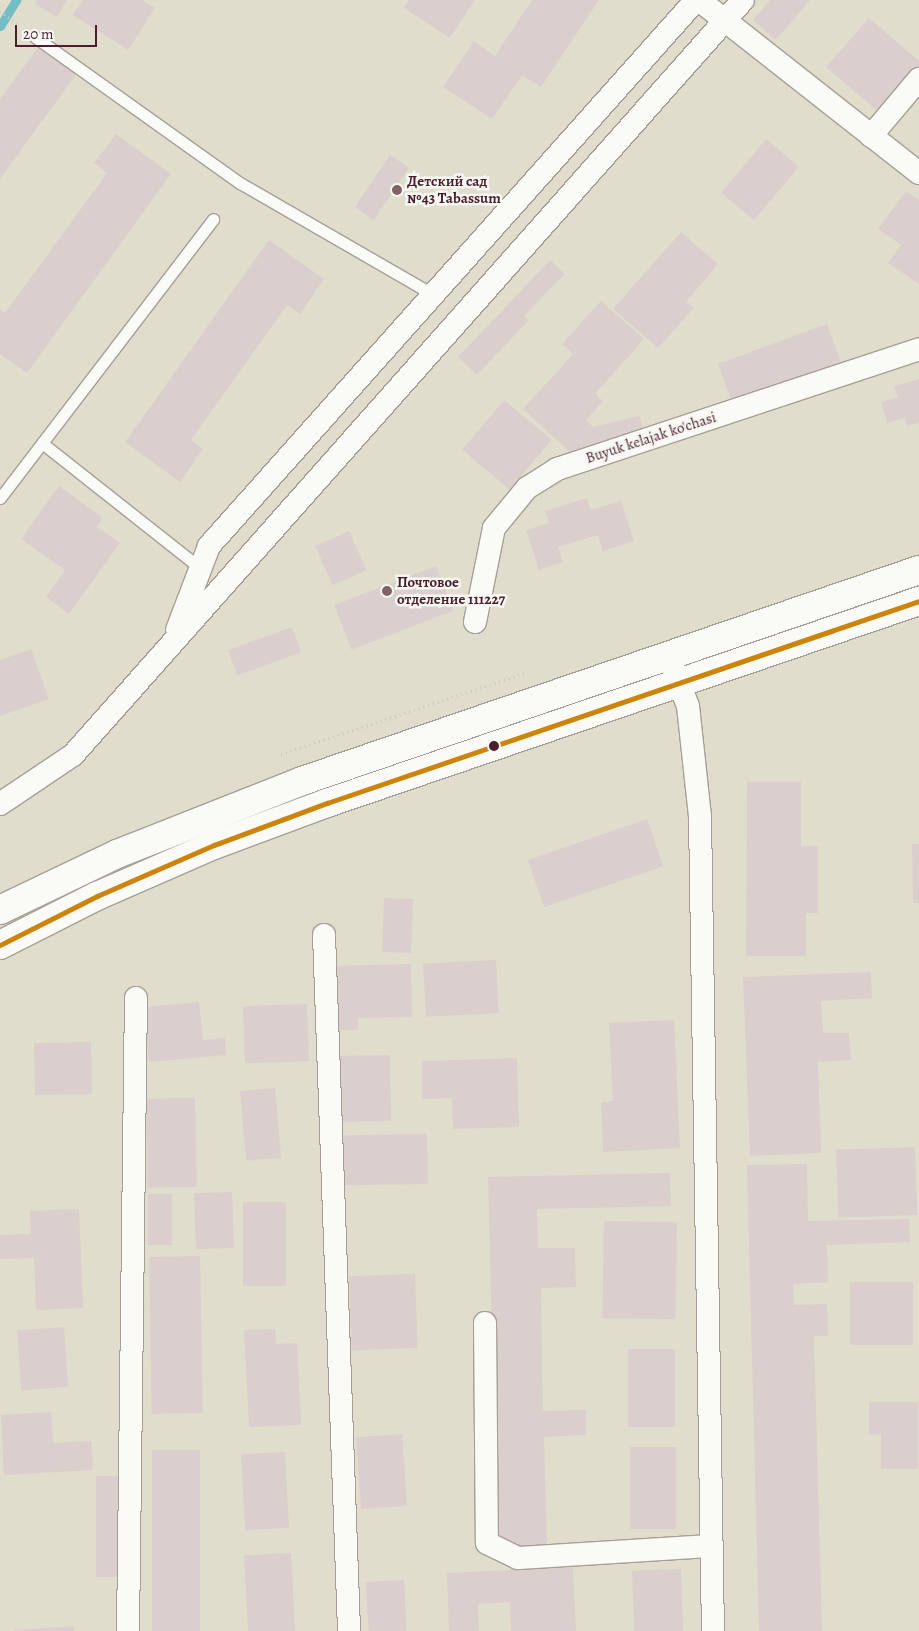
<!DOCTYPE html>
<meta charset="utf-8">
<style>
body{margin:0}
#map{position:relative;width:919px;height:1631px;overflow:hidden;background:#e1ddcc;font-family:Alegreya,serif}
div>[style]{position:absolute}
.stream>*{height:9px;margin:-4.5px;padding:0 4.5px;transform-origin:4.5px;border-radius:4.5px;background:#72bec4}
.building>*{inset:0;background:#dacfcd;transform-origin:0 0}
.path>*{height:3px;margin-top:-1.5px;transform-origin:0;background:repeating-linear-gradient(90deg,#ccc8c5 0 1px,transparent 0 5px)}
.roads{filter:drop-shadow(1px 0 #a79f97) drop-shadow(-1px 0 #a79f97) drop-shadow(0 1px #a79f97) drop-shadow(0 -1px #a79f97)}
.service>*{height:11px;margin:-5.5px;padding:0 5.5px;transform-origin:5.5px;border-radius:5.5px;background:#fafaf7}
.minor>*{height:22px;margin:-11px;padding:0 11px;transform-origin:11px;border-radius:11px;background:#fafaf7}
.secondary>*{height:28px;margin:-14px;padding:0 14px;transform-origin:14px;border-radius:14px;background:#fafaf7}
.bus-1>*{height:5px;margin:-2.5px;padding:0 2.5px;transform-origin:2.5px;border-radius:2.5px;background:#cc840b}
.dots>*{width:14px;height:14px;translate:-50% -50%;box-sizing:border-box;border:2px solid #f6f6f2;border-radius:50%}
span{translate:-50% -50%;white-space:nowrap;text-align:center;line-height:1.15;-webkit-text-stroke:5px #f6f6f2;paint-order:stroke}
.poi-label{font-size:15px;color:#4a1f2b;font-weight:700}
.left{translate:0 -50%;text-align:left}
.street-label{font-size:15px;color:#4a1f2b}
.scale{position:absolute;left:15px;top:25px;width:82px;height:22px;box-sizing:border-box;border:2px solid #4a1f2b;border-top:0;padding-left:6px;font-size:15px;line-height:18px;white-space:nowrap;color:#4a1f2b;-webkit-text-stroke:4px #f6f6f2;paint-order:stroke}
</style>
<div id="map">
<div class="stream">
<div style="left:0;top:26px;width:31px;rotate:-58deg"></div>
</div>
<div class="building">
<div style="clip-path:polygon(37px 0,67px 0,57px 17px,35px 4px)"></div>
<div style="clip-path:polygon(83px 0,142px 0,155px 8px,128px 50px,73px 15px)"></div>
<div style="clip-path:polygon(409px 0,475px 0,450px 38px,404px 8px)"></div>
<div style="clip-path:polygon(532px 0,599px 0,541px 87px,522px 75px,492px 119px,443px 87px,474px 41px,495px 56px)"></div>
<div style="clip-path:polygon(770px 0,810px 0,776px 40px,753px 20px)"></div>
<div style="clip-path:polygon(869px 18px,919px 61px,919px 67px,880px 113px,826px 67px)"></div>
<div style="clip-path:polygon(39px 46px,77px 73px,0 179px,0 99px)"></div>
<div style="clip-path:polygon(116px 134px,171px 174px,27px 373px,0 354px,0 309px,5px 313px,107px 173px,94px 163px)"></div>
<div style="left:766px;top:139px;width:43px;height:70px;rotate:40deg"></div>
<div style="left:390px;top:155px;width:23px;height:63px;rotate:34deg"></div>
<div style="clip-path:polygon(906px 191px,919px 200px,919px 284px,888px 263px,901px 245px,878px 229px)"></div>
<div style="clip-path:polygon(681px 232px,718px 264px,686px 302px,694px 308px,658px 348px,613px 309px)"></div>
<div style="clip-path:polygon(269px 240px,324px 279px,300px 314px,287px 305px,191px 440px,203px 449px,180px 482px,125px 442px)"></div>
<div style="clip-path:polygon(550px 260px,565px 274px,524px 316px,529px 320px,477px 375px,458px 357px)"></div>
<div style="clip-path:polygon(601px 301px,644px 339px,595px 394px,603px 401px,586px 420px,593px 427px,639px 416px,645px 434px,570px 452px,523px 409px,573px 354px,562px 344px)"></div>
<div style="left:827px;top:324px;width:45px;height:116px;rotate:70deg"></div>
<div style="clip-path:polygon(919px 379px,919px 423px,907px 426px,905px 418px,887px 423px,881px 402px,898px 397px,894px 386px)"></div>
<div style="left:504px;top:400px;width:62px;height:65px;rotate:40deg"></div>
<div style="clip-path:polygon(59px 486px,103px 518px,97px 527px,120px 543px,69px 614px,46px 597px,65px 570px,21px 539px)"></div>
<div style="clip-path:polygon(587px 498px,591px 510px,621px 501px,634px 541px,603px 551px,598px 535px,558px 547px,563px 562px,539px 570px,526px 530px,549px 523px,545px 511px)"></div>
<div style="left:349px;top:531px;width:43px;height:37px;rotate:66deg"></div>
<div style="left:436px;top:566px;width:48px;height:109px;rotate:69deg"></div>
<div style="left:292px;top:627px;width:27px;height:68px;rotate:70deg"></div>
<div style="clip-path:polygon(31px 649px,49px 699px,0 716px,0 660px)"></div>
<div style="clip-path:polygon(747px 782px,801px 782px,801px 846px,818px 846px,818px 913px,806px 913px,806px 956px,746px 956px)"></div>
<div style="left:647px;top:819px;width:50px;height:126px;rotate:71deg"></div>
<div style="clip-path:polygon(912px 844px,919px 844px,919px 903px,913px 903px)"></div>
<div style="left:384px;top:898px;width:29px;height:54px;rotate:2deg"></div>
<div style="left:496px;top:960px;width:53px;height:73px;rotate:87deg"></div>
<div style="clip-path:polygon(411px 964px,412px 1017px,358px 1018px,358px 1030px,333px 1030px,331px 966px)"></div>
<div style="clip-path:polygon(871px 972px,872px 998px,821px 1001px,823px 1033px,849px 1033px,851px 1060px,818px 1062px,821px 1153px,750px 1156px,743px 977px)"></div>
<div style="clip-path:polygon(199px 1002px,203px 1040px,225px 1038px,226px 1055px,149px 1062px,144px 1007px)"></div>
<div style="left:307px;top:1004px;width:57px;height:64px;rotate:88deg"></div>
<div style="clip-path:polygon(674px 1020px,680px 1148px,603px 1152px,601px 1102px,613px 1101px,609px 1023px)"></div>
<div style="left:91px;top:1042px;width:52px;height:57px;rotate:89deg"></div>
<div style="left:390px;top:1055px;width:66px;height:58px;rotate:89deg"></div>
<div style="clip-path:polygon(517px 1058px,519px 1127px,453px 1129px,452px 1098px,422px 1099px,422px 1061px)"></div>
<div style="left:275px;top:1088px;width:70px;height:35px;rotate:85deg"></div>
<div style="left:195px;top:1098px;width:89px;height:49px;rotate:89deg"></div>
<div style="left:427px;top:1134px;width:50px;height:92px;rotate:89deg"></div>
<div style="left:915px;top:1147px;width:68px;height:79px;rotate:88deg"></div>
<div style="clip-path:polygon(807px 1164px,808px 1221px,909px 1219px,910px 1242px,827px 1245px,828px 1282px,793px 1284px,794px 1305px,827px 1304px,828px 1336px,814px 1336px,822px 1631px,759px 1631px,747px 1165px)"></div>
<div style="clip-path:polygon(670px 1173px,671px 1206px,537px 1209px,538px 1248px,575px 1248px,576px 1287px,541px 1288px,543px 1411px,586px 1410px,586px 1435px,544px 1437px,547px 1547px,497px 1548px,488px 1177px)"></div>
<div style="left:232px;top:1192px;width:56px;height:38px;rotate:88deg"></div>
<div style="left:148px;top:1194px;width:24px;height:51px"></div>
<div style="left:286px;top:1202px;width:84px;height:43px;rotate:90deg"></div>
<div style="clip-path:polygon(79px 1209px,83px 1308px,36px 1310px,34px 1258px,0 1259px,0 1235px,31px 1234px,30px 1211px)"></div>
<div style="left:604px;top:1221px;width:73px;height:97px;rotate:1deg"></div>
<div style="left:200px;top:1256px;width:157px;height:51px;rotate:89deg"></div>
<div style="left:415px;top:1274px;width:74px;height:66px;rotate:88deg"></div>
<div style="left:850px;top:1282px;width:63px;height:63px"></div>
<div style="left:64px;top:1327px;width:60px;height:47px;rotate:86deg"></div>
<div style="clip-path:polygon(275px 1329px,276px 1344px,297px 1343px,301px 1425px,249px 1427px,244px 1330px)"></div>
<div style="left:628px;top:1349px;width:47px;height:78px"></div>
<div style="clip-path:polygon(869px 1402px,918px 1402px,918px 1469px,881px 1469px,881px 1434px,869px 1435px)"></div>
<div style="clip-path:polygon(51px 1412px,53px 1443px,91px 1441px,93px 1470px,4px 1475px,1px 1415px)"></div>
<div style="left:402px;top:1434px;width:72px;height:46px;rotate:86deg"></div>
<div style="left:630px;top:1447px;width:46px;height:82px"></div>
<div style="left:152px;top:1450px;width:48px;height:181px"></div>
<div style="left:285px;top:1452px;width:76px;height:44px;rotate:87deg"></div>
<div style="left:96px;top:1476px;width:28px;height:101px"></div>
<div style="left:291px;top:1553px;width:78px;height:47px;rotate:87deg"></div>
<div style="clip-path:polygon(573px 1567px,576px 1631px,511px 1631px,510px 1602px,478px 1604px,479px 1631px,449px 1631px,447px 1573px)"></div>
<div style="left:681px;top:1569px;width:62px;height:49px;rotate:88deg"></div>
<div style="left:404px;top:1580px;width:51px;height:38px;rotate:87deg"></div>
<div style="clip-path:polygon(74px 1626px,74px 1631px,15px 1631px,15px 1630px)"></div>
</div>
<div class="path">
<div style="left:0;top:11px;width:24px;rotate:35deg"></div>
<div style="left:281px;top:754px;width:259px;rotate:-18.4deg"></div>
</div>
<div class="roads">
<div class="service">
<div style="left:35px;top:37px;width:252px;rotate:35.5deg"></div>
<div style="left:240px;top:183px;width:224px;rotate:30deg"></div>
<div style="left:42px;top:443px;width:201px;rotate:38.3deg"></div>
<div style="left:0;top:498px;width:351px;rotate:-52.6deg"></div>
</div>
<div class="minor">
<div style="left:699px;top:0;width:280px;rotate:38.2deg"></div>
<div style="left:871px;top:136px;width:75px;rotate:-49.9deg"></div>
<div style="left:475px;top:622px;width:96px;rotate:-78.6deg"></div>
<div style="left:494px;top:528px;width:52px;rotate:-50.5deg"></div>
<div style="left:527px;top:488px;width:36px;rotate:-32deg"></div>
<div style="left:557px;top:469px;width:381px;rotate:-18.3deg"></div>
<div style="left:177px;top:630px;width:90px;rotate:-69.1deg"></div>
<div style="left:209px;top:546px;width:732px;rotate:-48.27deg"></div>
<div style="left:668px;top:654px;width:56px;rotate:69deg"></div>
<div style="left:688px;top:706px;width:111px;rotate:83.8deg"></div>
<div style="left:700px;top:816px;width:815px;rotate:89.09deg"></div>
<div style="left:0;top:804px;width:88px;rotate:-33.9deg"></div>
<div style="left:73px;top:755px;width:1009px;rotate:-48.41deg"></div>
<div style="left:324px;top:935px;width:696px;rotate:87.94deg"></div>
<div style="left:485px;top:1323px;width:220px;rotate:89.5deg"></div>
<div style="left:487px;top:1543px;width:34px;rotate:26deg"></div>
<div style="left:518px;top:1558px;width:193px;rotate:-3.6deg"></div>
<div style="left:128px;top:1631px;width:633px;rotate:-89.28deg"></div>
</div>
<div class="secondary">
<div style="left:0;top:910px;width:130px;rotate:-25.6deg"></div>
<div style="left:117px;top:854px;width:199px;rotate:-21.5deg"></div>
<div style="left:302px;top:781px;width:652px;rotate:-18.88deg"></div>
<div style="left:0;top:945px;width:109px;rotate:-26.8deg"></div>
<div style="left:97px;top:896px;width:128px;rotate:-23.6deg"></div>
<div style="left:214px;top:845px;width:121px;rotate:-20.4deg"></div>
<div style="left:327px;top:803px;width:626px;rotate:-18.84deg"></div>
</div>
</div>
<div class="bus-1">
<div style="left:0;top:945px;width:109px;rotate:-26.8deg"></div>
<div style="left:97px;top:896px;width:128px;rotate:-23.6deg"></div>
<div style="left:214px;top:845px;width:121px;rotate:-20.4deg"></div>
<div style="left:327px;top:803px;width:626px;rotate:-18.84deg"></div>
</div>
<div class="dots">
<div style="left:397px;top:190px;background:#7f6263"></div>
<div style="left:387px;top:591px;background:#7f6263"></div>
<div style="left:494px;top:746px;background:#4a1f2b"></div>
</div>
<div class="poi-label">
<span class="left" style="left:407px;top:190px">Детский сад<br>№43 Tabassum</span>
<span class="left" style="left:397px;top:591px">Почтовое<br>отделение 111227</span>
</div>
<div class="street-label">
<span style="left:651px;top:438px;rotate:-18deg">Buyuk kelajak ko'chasi</span>
</div>
<div class="scale">20 m</div>
</div>
